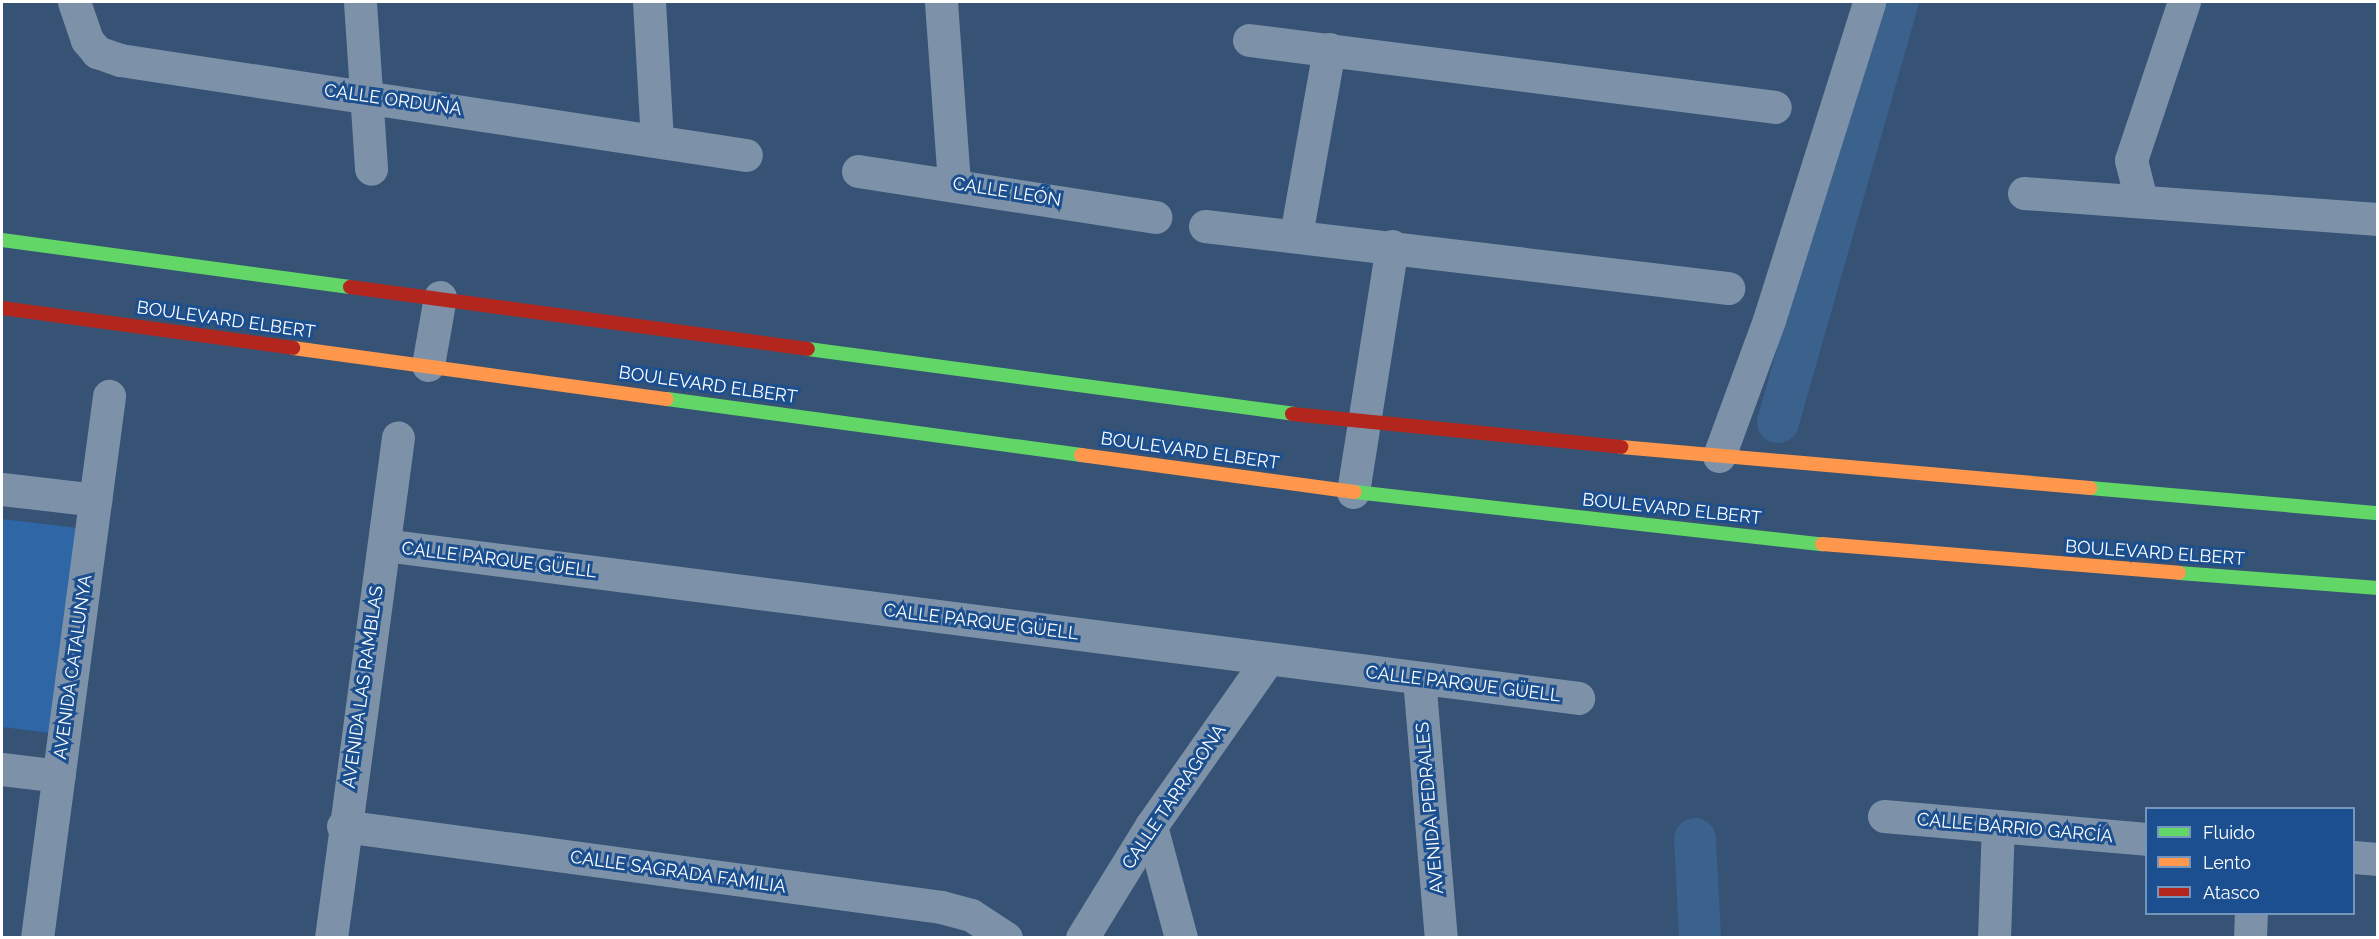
<!DOCTYPE html>
<meta charset="utf-8">
<style>
body{margin:0}
#map{position:relative;width:2379px;height:939px;overflow:hidden;background:#365274;font-family:Raleway,sans-serif}
div>[style]{position:absolute}
.green>*{inset:0;background:#2f66a5}
.canal>*{height:42px;margin:-21px;padding:0 21px;transform-origin:21px;border-radius:21px;background:#3b618d}
.street>*{height:33px;margin:-16.5px;padding:0 16.5px;transform-origin:16.5px;border-radius:16.5px;background:#7d92a8}
.fast>*{height:14px;margin:-7px;padding:0 7px;transform-origin:7px;border-radius:7px;background:#63d668}
.slow>*{height:14px;margin:-7px;padding:0 7px;transform-origin:7px;border-radius:7px;background:#ff974d}
.jam>*{height:14px;margin:-7px;padding:0 7px;transform-origin:7px;border-radius:7px;background:#b3261e}
span{translate:-50% -50%;white-space:nowrap;text-align:center;line-height:1.15;-webkit-text-stroke:6px #1b4f8f;paint-order:stroke}
.street-label{font-size:18px;color:#fff}
.frame{position:absolute;inset:0;border:3px solid #fff;pointer-events:none}
.legend{position:absolute;left:2145px;top:807px;width:210px;height:108px;box-sizing:border-box;background:#1b4f8f;border:2px solid #7695bc;margin:0;padding:8px 10px;list-style:none;font-size:18px;color:#fff}
.legend li{display:flex;align-items:center;gap:12px;height:30px}
.legend b{width:30px;border:2px solid #7695bc}
</style>
<div id="map">
<div class="green">
<div style="clip-path:polygon(2px 519px,77px 528px,50px 733px,2px 727px)"></div>
</div>
<div class="canal">
<div style="left:1778px;top:422px;width:437px;rotate:-74.1deg"></div>
<div style="left:1695px;top:839px;width:99px;rotate:87.1deg"></div>
</div>
<div class="street">
<div style="left:74px;top:2px;width:40px;rotate:71.1deg"></div>
<div style="left:87px;top:40px;width:16px;rotate:50deg"></div>
<div style="left:97px;top:52px;width:24px;rotate:19deg"></div>
<div style="left:120px;top:60px;width:633px;rotate:8.63deg"></div>
<div style="left:360px;top:2px;width:167px;rotate:86.2deg"></div>
<div style="left:649px;top:2px;width:137px;rotate:86.7deg"></div>
<div style="left:941px;top:2px;width:181px;rotate:85.9deg"></div>
<div style="left:1249px;top:40px;width:530px;rotate:7.26deg"></div>
<div style="left:858px;top:171px;width:301px;rotate:8.8deg"></div>
<div style="left:2024px;top:193px;width:355px;rotate:4.2deg"></div>
<div style="left:2141px;top:200px;width:41px;rotate:-104deg"></div>
<div style="left:2131px;top:160px;width:167px;rotate:-71.5deg"></div>
<div style="left:1205px;top:226px;width:527px;rotate:6.76deg"></div>
<div style="left:1296px;top:235px;width:189px;rotate:-79.9deg"></div>
<div style="left:428px;top:365px;width:69px;rotate:-80deg"></div>
<div style="left:1719px;top:456px;width:145px;rotate:-69.8deg"></div>
<div style="left:1769px;top:320px;width:333px;rotate:-72.5deg"></div>
<div style="left:2px;top:489px;width:94px;rotate:6.7deg"></div>
<div style="left:1353px;top:492px;width:249px;rotate:-81deg"></div>
<div style="left:384px;top:545px;width:1204px;rotate:7.3deg"></div>
<div style="left:1419px;top:678px;width:261px;rotate:85.2deg"></div>
<div style="left:2px;top:769px;width:57px;rotate:7deg"></div>
<div style="left:1884px;top:816px;width:263px;rotate:5deg"></div>
<div style="left:343px;top:826px;width:603px;rotate:7.71deg"></div>
<div style="left:941px;top:907px;width:31px;rotate:15deg"></div>
<div style="left:971px;top:915px;width:42px;rotate:33.3deg"></div>
<div style="left:1151px;top:826px;width:116px;rotate:75deg"></div>
<div style="left:2354px;top:857px;width:24px;rotate:5deg"></div>
<div style="left:37px;top:938px;width:547px;rotate:-82.43deg"></div>
<div style="left:331px;top:938px;width:505px;rotate:-82.38deg"></div>
<div style="left:1082px;top:938px;width:132px;rotate:-58.4deg"></div>
<div style="left:1151px;top:826px;width:204px;rotate:-55deg"></div>
<div style="left:1994px;top:938px;width:112px;rotate:-88deg"></div>
<div style="left:2250px;top:938px;width:24px;rotate:-88deg"></div>
</div>
<div class="fast">
<div style="left:2px;top:240px;width:351px;rotate:7.7deg"></div>
<div style="left:808px;top:349px;width:488px;rotate:7.6deg"></div>
<div style="left:667px;top:399px;width:418px;rotate:7.7deg"></div>
<div style="left:2090px;top:488px;width:289px;rotate:5deg"></div>
<div style="left:1355px;top:492px;width:470px;rotate:6.4deg"></div>
<div style="left:2179px;top:573px;width:200px;rotate:4.3deg"></div>
</div>
<div class="slow">
<div style="left:293px;top:348px;width:377px;rotate:7.8deg"></div>
<div style="left:1621px;top:447px;width:471px;rotate:5deg"></div>
<div style="left:1081px;top:455px;width:276px;rotate:7.7deg"></div>
<div style="left:1822px;top:544px;width:358px;rotate:4.6deg"></div>
</div>
<div class="jam">
<div style="left:350px;top:287px;width:462px;rotate:7.7deg"></div>
<div style="left:2px;top:308px;width:294px;rotate:7.8deg"></div>
<div style="left:1292px;top:414px;width:331px;rotate:5.7deg"></div>
</div>
<div class="street-label">
<span style="left:393px;top:100px;rotate:8deg">CALLE ORDUÑA</span>
<span style="left:1007px;top:192px;rotate:9deg">CALLE LEÓN</span>
<span style="left:226px;top:320px;rotate:8deg">BOULEVARD ELBERT</span>
<span style="left:708px;top:385px;rotate:8deg">BOULEVARD ELBERT</span>
<span style="left:1190px;top:451px;rotate:8deg">BOULEVARD ELBERT</span>
<span style="left:1672px;top:509px;rotate:6deg">BOULEVARD ELBERT</span>
<span style="left:2155px;top:553px;rotate:4deg">BOULEVARD ELBERT</span>
<span style="left:499px;top:560px;rotate:7deg">CALLE PARQUE GÜELL</span>
<span style="left:981px;top:622px;rotate:7deg">CALLE PARQUE GÜELL</span>
<span style="left:73px;top:667px;rotate:-82deg">AVENIDA CATALUNYA</span>
<span style="left:1463px;top:684px;rotate:7deg">CALLE PARQUE GÜELL</span>
<span style="left:363px;top:687px;rotate:-82deg">AVENIDA LAS RAMBLAS</span>
<span style="left:1174px;top:797px;rotate:-56deg">CALLE TARRAGONA</span>
<span style="left:1430px;top:808px;rotate:-95deg">AVENIDA PEDRALES</span>
<span style="left:2015px;top:828px;rotate:5deg">CALLE BARRIO GARCÍA</span>
<span style="left:678px;top:872px;rotate:8deg">CALLE SAGRADA FAMILIA</span>
</div>
<div class="frame"></div>
<ul class="legend">
<li><b style="height:8px;background:#63d668"></b>Fluido</li>
<li><b style="height:8px;background:#ff974d"></b>Lento</li>
<li><b style="height:8px;background:#b3261e"></b>Atasco</li>
</ul>
</div>
